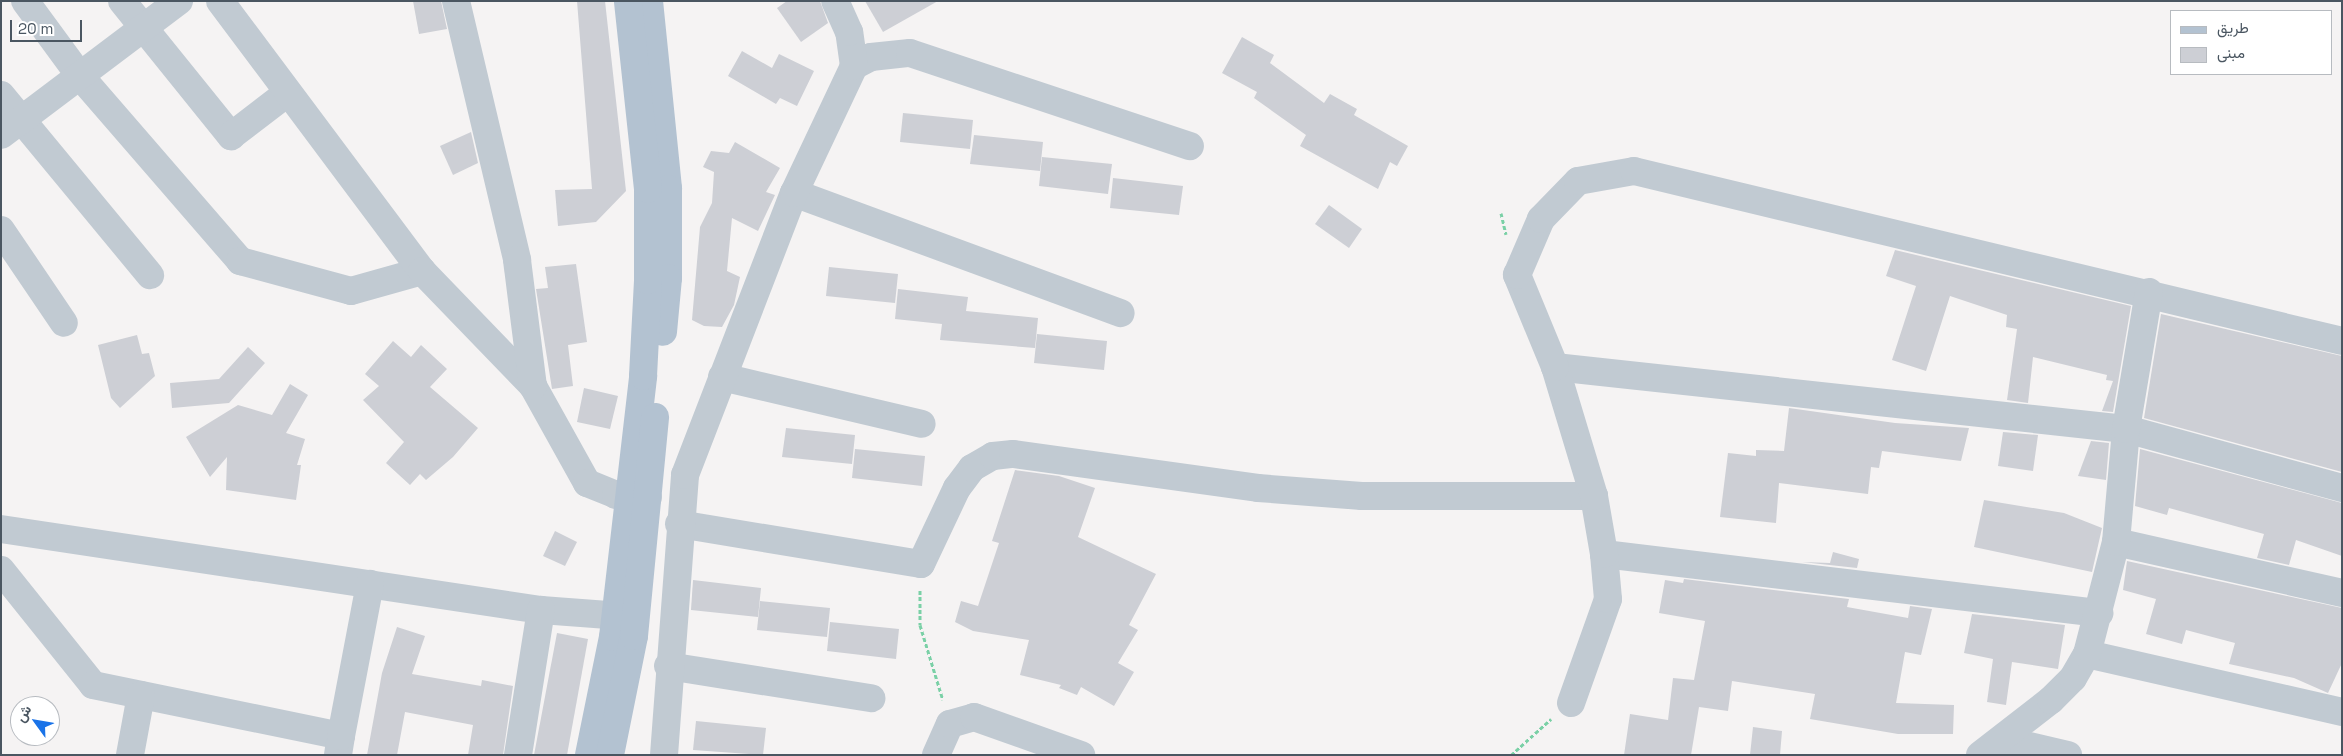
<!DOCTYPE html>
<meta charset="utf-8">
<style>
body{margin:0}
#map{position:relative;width:2343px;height:756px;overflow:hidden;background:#f5f3f3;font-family:"Space Grotesk",Vazirmatn,sans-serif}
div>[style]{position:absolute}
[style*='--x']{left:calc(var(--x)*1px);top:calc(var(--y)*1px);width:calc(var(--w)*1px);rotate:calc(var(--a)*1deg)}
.building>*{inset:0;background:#cdcfd5}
.path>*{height:3px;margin-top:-1.5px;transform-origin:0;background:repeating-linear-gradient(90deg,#7ad0a6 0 4px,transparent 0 6.5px)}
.minor>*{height:28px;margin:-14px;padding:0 14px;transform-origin:14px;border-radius:14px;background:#c1cad2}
.major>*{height:28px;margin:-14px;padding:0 14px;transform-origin:14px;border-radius:14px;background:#b3c2d1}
span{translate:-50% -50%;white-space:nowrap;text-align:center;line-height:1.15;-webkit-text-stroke:4px #fff;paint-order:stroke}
.frame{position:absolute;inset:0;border:2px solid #4a5661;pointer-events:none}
.legend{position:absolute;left:2170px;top:10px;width:162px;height:65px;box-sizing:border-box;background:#fff;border:1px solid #b7bbc0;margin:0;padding:6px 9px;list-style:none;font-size:15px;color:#4a5661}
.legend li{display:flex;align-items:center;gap:10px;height:25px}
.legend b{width:25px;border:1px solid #b7bbc0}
.north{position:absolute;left:10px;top:696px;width:50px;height:50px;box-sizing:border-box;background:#fff;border:1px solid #b7bbc0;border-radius:50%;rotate:302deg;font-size:14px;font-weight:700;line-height:20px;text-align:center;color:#4a5661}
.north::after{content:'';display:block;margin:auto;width:18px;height:22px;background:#1a73e8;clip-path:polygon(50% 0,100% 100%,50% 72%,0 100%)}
.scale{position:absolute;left:10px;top:20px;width:72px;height:22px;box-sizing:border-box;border:2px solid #4a5661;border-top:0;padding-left:6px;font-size:15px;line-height:18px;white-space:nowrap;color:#4a5661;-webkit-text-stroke:4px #fff;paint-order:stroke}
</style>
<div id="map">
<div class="building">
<div style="clip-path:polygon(413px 1px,441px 1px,447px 29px,419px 34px)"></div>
<div style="clip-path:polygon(577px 1px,605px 1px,626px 191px,596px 222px,558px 226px,555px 190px,592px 189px)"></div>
<div style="clip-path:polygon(787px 1px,820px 1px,828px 23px,801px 42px,777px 8px)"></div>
<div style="clip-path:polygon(865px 1px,938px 1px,883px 32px)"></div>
<div style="clip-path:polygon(1242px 37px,1274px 55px,1270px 63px,1324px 103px,1330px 94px,1357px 109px,1354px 115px,1408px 146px,1397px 166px,1390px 162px,1378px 189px,1300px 146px,1306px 135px,1254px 98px,1257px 92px,1222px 73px)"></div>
<div style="clip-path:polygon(742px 51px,772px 68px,779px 54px,814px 71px,797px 106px,780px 98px,776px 104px,728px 76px)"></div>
<div style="clip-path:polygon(903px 113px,973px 120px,970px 149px,900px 142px)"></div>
<div style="clip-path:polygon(471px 132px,478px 163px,453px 175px,440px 146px)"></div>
<div style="clip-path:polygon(974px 135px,1043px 142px,1040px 171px,970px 164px)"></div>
<div style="clip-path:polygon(735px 142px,780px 168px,766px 192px,775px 195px,758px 231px,732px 218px,727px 271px,740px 277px,734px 305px,722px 327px,704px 326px,692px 320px,700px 227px,712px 203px,714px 172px,703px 167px,711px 151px,729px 153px)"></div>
<div style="clip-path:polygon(1042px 157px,1112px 164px,1108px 194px,1039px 186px)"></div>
<div style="clip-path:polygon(1113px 178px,1183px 186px,1179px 215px,1110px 208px)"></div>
<div style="clip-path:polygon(1329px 205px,1362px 229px,1349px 248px,1315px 224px)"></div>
<div style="clip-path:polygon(1895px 250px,2131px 306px,2113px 412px,2102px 411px,2113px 381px,2106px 380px,2107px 375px,2033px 357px,2028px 403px,2007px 400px,2017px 329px,2006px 327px,2007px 315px,1950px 296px,1926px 371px,1892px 360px,1916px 286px,1886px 276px)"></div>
<div style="clip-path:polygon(576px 264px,587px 342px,568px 345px,573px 386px,552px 389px,536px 289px,548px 288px,545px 267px)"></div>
<div style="clip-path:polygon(829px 267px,898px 274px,895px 303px,826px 296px)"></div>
<div style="clip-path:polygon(898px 289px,968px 297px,966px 311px,1038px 318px,1035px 348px,940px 340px,942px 324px,895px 319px)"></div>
<div style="clip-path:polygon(2161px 314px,2342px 356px,2342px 472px,2144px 418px)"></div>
<div style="clip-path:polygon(1037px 334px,1107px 341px,1104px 370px,1034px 363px)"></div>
<div style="clip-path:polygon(137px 335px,142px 354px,149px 353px,155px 376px,120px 408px,111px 398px,98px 345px)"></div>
<div style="clip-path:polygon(393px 341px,411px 357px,421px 345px,447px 369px,430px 387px,478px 428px,453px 457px,426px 480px,420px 474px,410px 485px,386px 463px,404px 442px,363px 400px,379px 386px,365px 374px)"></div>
<div style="clip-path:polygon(248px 347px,265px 363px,229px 403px,172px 408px,170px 383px,219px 379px)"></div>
<div style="clip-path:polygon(290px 384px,308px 395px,286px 433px,305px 439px,297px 465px,301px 465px,296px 500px,226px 490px,227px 457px,210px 477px,186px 437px,238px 405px,272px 415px)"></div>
<div style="clip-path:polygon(584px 388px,618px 396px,610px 429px,577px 422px)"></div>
<div style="clip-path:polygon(1789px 408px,1895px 423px,1969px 428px,1961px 461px,1882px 451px,1879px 468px,1871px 467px,1868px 494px,1779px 483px,1776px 523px,1720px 517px,1728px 453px,1756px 456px,1756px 450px,1784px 451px)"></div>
<div style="clip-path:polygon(786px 428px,855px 435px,852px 464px,782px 457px)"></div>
<div style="clip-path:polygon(2003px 432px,2038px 435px,2033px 471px,1998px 466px)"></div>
<div style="clip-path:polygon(2091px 441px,2109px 443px,2106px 480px,2078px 476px)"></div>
<div style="clip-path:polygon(855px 449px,925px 456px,922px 486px,852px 478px)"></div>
<div style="clip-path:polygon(2140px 449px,2342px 503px,2342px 556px,2296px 540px,2289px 565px,2257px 558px,2264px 534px,2169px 508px,2167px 515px,2135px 506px)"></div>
<div style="clip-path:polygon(1015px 470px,1059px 476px,1095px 488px,1078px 537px,1156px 574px,1129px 625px,1138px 630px,1118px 663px,1134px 672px,1114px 706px,1081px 687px,1077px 695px,1059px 688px,1061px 685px,1020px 675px,1029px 640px,973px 631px,955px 622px,961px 601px,978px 606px,999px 543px,992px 541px)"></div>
<div style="clip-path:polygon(1984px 500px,2064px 513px,2102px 528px,2092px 572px,1974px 547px)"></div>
<div style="clip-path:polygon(555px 531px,577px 542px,565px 566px,543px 556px)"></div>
<div style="clip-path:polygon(1833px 552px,1859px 559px,1857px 568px,1802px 562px,1830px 563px)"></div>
<div style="clip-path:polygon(2127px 561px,2342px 608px,2342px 663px,2328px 693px,2294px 678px,2229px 664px,2235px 643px,2186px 630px,2182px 644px,2146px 634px,2156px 599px,2123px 590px)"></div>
<div style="clip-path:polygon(1684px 579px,1849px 599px,1847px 607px,1908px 618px,1910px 606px,1932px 609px,1921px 655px,1905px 652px,1896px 703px,1954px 705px,1953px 734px,1898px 734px,1810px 719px,1815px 694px,1732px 681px,1728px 711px,1699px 707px,1691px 755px,1624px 755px,1630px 714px,1668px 720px,1673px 678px,1694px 680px,1705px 621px,1659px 613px,1665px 580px,1683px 583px)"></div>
<div style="clip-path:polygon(693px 580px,761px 588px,758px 617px,691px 610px)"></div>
<div style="clip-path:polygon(760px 601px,830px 608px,827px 637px,757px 630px)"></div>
<div style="clip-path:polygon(1972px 614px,2065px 625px,2058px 669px,2012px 662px,2006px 705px,1987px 702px,1993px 659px,1964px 653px)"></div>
<div style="clip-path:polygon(830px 622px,899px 629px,896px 659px,827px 651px)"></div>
<div style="clip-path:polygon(397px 627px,425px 636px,412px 674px,481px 686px,482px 680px,513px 686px,503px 755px,468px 755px,473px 725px,405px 712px,397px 755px,367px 755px,382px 673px)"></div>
<div style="clip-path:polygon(557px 633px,588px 639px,567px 755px,534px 755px)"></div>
<div style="clip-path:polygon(696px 721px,766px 728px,763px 755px,693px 750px)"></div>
<div style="clip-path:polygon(1753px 727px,1782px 731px,1780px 755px,1750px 755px)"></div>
</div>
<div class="path">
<div style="--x:1501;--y:213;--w:22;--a:77"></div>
<div style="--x:920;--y:590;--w:35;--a:90"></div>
<div style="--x:920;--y:625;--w:78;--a:73"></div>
<div style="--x:1511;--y:755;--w:54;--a:-42"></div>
</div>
<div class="minor">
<div style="--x:25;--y:1;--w:93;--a:53.7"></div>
<div style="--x:80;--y:76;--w:245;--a:49.1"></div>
<div style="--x:240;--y:261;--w:115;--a:15.1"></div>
<div style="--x:351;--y:291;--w:74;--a:-15.7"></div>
<div style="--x:122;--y:1;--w:174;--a:51.1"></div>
<div style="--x:231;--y:136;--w:71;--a:-37.5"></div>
<div style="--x:220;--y:1;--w:337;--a:53.2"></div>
<div style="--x:422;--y:271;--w:160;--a:46"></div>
<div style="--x:533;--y:386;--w:111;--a:60.9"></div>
<div style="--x:587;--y:483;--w:31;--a:22"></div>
<div style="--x:616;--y:495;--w:32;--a:4"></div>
<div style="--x:456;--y:1;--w:266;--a:76.7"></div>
<div style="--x:517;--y:260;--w:127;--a:82.8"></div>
<div style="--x:854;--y:66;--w:19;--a:-28"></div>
<div style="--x:871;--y:57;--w:39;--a:-6"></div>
<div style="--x:910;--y:53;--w:295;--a:18.4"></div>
<div style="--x:1;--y:95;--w:234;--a:50.4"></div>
<div style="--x:1;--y:135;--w:223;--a:-37"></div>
<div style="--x:794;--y:193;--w:348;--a:20.2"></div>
<div style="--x:1;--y:230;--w:112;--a:55.9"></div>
<div style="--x:1555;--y:367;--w:574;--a:6.2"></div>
<div style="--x:2126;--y:429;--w:224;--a:15.3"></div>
<div style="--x:722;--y:377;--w:205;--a:13.2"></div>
<div style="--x:679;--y:524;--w:245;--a:9.4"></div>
<div style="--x:921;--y:564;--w:84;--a:-64.7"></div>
<div style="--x:957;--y:488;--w:25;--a:-53"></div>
<div style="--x:972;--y:468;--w:24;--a:-30"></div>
<div style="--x:993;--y:456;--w:20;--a:-6"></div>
<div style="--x:1013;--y:454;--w:247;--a:7.9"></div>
<div style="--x:1258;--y:488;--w:104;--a:4.4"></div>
<div style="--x:1362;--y:496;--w:232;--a:0"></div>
<div style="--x:1;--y:529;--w:546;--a:8.53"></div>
<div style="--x:541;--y:610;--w:94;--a:4.3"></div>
<div style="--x:2116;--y:542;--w:232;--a:12.7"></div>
<div style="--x:1604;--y:554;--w:499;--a:6.8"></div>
<div style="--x:1;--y:570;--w:147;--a:51.3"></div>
<div style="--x:93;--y:685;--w:253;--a:11.6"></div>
<div style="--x:341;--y:736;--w:19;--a:99"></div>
<div style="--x:2087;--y:654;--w:262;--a:12.8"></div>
<div style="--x:668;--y:666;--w:206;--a:9"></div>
<div style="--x:1571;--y:703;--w:110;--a:-70.4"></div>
<div style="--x:1608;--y:599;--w:45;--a:-95.1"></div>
<div style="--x:1604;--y:554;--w:59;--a:-99.8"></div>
<div style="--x:1594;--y:496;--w:135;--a:-106.8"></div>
<div style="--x:1555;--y:367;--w:100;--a:-112.4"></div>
<div style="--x:1517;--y:275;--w:61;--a:-66.8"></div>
<div style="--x:1541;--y:219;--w:53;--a:-45.8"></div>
<div style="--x:1578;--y:181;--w:57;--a:-10.1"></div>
<div style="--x:1634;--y:171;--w:728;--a:13.5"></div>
<div style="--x:341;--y:736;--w:155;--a:-79.2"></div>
<div style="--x:2004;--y:740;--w:66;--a:13.2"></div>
<div style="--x:130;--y:755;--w:61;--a:-79.6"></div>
<div style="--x:518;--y:755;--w:147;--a:-81"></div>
<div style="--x:664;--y:755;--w:281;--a:-85.7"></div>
<div style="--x:685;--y:475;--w:302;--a:-68.9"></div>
<div style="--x:794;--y:193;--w:140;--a:-64.7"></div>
<div style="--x:854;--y:66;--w:34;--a:-98"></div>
<div style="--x:849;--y:32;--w:34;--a:-114"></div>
<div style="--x:936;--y:755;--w:34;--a:-66"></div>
<div style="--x:950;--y:724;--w:25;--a:-16"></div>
<div style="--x:974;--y:717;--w:114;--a:19.6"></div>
<div style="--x:1980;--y:755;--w:90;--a:-37.8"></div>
<div style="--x:2051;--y:700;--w:31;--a:-45"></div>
<div style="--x:2073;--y:678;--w:28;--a:-60"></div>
<div style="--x:2087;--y:654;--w:116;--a:-75.5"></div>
<div style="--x:2116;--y:542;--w:113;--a:-84.9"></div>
<div style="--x:2126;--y:429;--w:139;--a:-80.5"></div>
</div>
<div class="major">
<div style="--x:649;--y:1;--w:189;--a:84.2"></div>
<div style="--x:668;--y:189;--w:89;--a:90"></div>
<div style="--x:668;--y:278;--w:54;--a:95.3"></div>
<div style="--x:589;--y:755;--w:120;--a:-78.5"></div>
<div style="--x:613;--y:637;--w:263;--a:-83.4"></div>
<div style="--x:643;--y:376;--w:96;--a:-87"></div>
<div style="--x:648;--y:280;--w:91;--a:-90"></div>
<div style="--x:648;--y:189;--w:189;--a:-96.1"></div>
<div style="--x:610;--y:755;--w:121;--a:-78.6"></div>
<div style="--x:634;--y:636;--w:220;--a:-84.5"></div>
</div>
<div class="frame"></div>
<ul class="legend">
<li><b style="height:6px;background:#b3c2d1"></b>طريق</li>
<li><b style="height:14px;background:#cdcfd5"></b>مبنى</li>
</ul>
<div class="north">ش</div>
<div class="scale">20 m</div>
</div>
